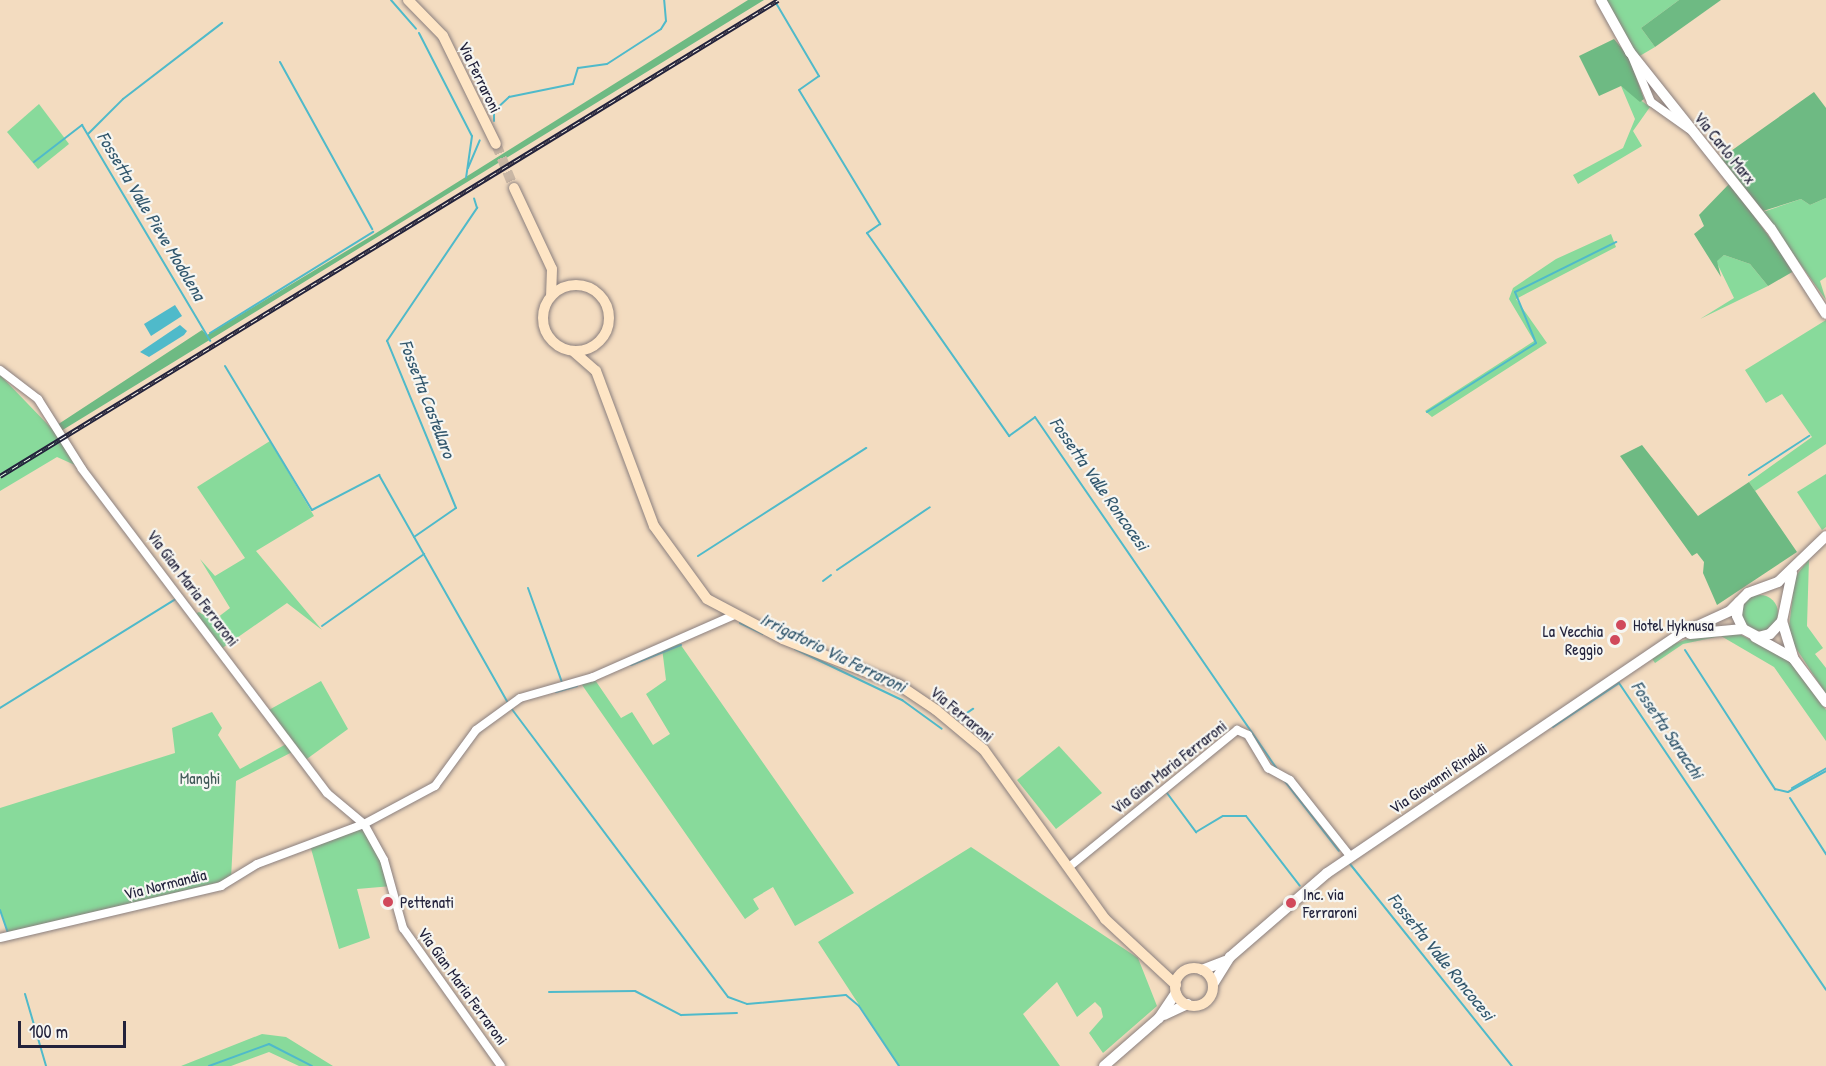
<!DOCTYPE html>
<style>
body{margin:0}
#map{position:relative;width:1826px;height:1066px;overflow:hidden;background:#f3dcc0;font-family:"Patrick Hand",sans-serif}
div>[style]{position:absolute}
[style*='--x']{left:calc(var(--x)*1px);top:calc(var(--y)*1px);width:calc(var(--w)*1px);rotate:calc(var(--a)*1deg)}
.green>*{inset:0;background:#88da9b}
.round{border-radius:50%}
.forest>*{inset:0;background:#6eba83}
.water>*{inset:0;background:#4fbaca}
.stream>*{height:2px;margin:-1px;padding:0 1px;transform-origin:1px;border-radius:1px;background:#4fbaca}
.secondary-tunnel>*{height:10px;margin-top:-5px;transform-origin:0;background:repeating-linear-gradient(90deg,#c9b7a5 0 10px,transparent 0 15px)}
.roads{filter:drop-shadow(0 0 2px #8a7f7e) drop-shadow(0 0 2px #8a7f7e)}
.minor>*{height:8px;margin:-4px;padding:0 4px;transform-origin:4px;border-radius:4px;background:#fff}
.tertiary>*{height:10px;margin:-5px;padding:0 5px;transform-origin:5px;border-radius:5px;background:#fff}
.secondary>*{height:10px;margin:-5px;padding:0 5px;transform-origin:5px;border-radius:5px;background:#fee5c5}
.secondary>.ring{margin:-5px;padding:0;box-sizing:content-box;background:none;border:10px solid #fee5c5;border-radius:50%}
.rail>*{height:4.5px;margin-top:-2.25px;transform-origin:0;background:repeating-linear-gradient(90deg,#f6f6f2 0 7px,#22223b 0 14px);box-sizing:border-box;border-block:2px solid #22223b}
.dots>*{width:16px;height:16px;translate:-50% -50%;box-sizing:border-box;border:3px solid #f6f6f2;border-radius:50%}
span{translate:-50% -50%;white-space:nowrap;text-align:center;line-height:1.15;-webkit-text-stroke:4.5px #f6f6f2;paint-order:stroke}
.street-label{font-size:16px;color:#22223b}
.poi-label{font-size:16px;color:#22223b}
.left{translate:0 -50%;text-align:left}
.right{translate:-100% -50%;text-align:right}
.park-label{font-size:16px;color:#415958}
.water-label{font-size:18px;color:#32576d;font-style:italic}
.scale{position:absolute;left:18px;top:1021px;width:108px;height:27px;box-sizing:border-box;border:3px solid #22223b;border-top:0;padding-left:8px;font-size:18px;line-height:21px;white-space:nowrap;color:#22223b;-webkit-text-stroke:4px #f6f6f2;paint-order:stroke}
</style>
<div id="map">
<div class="green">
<div style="clip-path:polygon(1605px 0,1679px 0,1641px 28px,1655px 47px,1638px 57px)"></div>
<div style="clip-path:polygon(1621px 86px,1650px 107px,1633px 131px,1642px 146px,1578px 184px,1573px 175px,1623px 148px,1635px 119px)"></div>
<div style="clip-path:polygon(39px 104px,69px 144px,38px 169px,7px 132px)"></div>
<div style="clip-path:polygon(1826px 198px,1826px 277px,1820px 281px,1826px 300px,1763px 212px,1801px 199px,1810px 205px)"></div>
<div style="clip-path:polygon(1611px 234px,1616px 247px,1516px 299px,1547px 343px,1432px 417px,1425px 411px,1534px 341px,1509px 299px,1513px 288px,1556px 259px)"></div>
<div style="clip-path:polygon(1724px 255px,1750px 264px,1768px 286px,1700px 319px,1734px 298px,1716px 261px)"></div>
<div style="clip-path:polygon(1826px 320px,1826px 444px,1755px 491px,1749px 482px,1812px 437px,1782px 394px,1766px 403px,1745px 370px)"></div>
<div style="clip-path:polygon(0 375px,55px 432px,77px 466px,57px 457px,0 491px)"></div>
<div style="clip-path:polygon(270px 441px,314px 516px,256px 551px,322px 630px,287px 603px,221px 649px,193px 615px,199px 612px,213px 621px,230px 608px,200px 559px,215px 576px,245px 558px,197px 487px)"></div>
<div style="clip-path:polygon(1826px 474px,1826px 527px,1822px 530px,1797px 492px)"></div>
<div style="clip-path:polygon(1809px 559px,1807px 626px,1823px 648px,1815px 654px,1826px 668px,1826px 694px,1788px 636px,1795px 577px)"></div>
<div class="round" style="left:1742px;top:595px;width:36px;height:36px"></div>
<div style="clip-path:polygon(1737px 633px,1787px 658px,1826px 710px,1826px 741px,1774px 667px,1721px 636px,1683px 644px,1655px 663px,1648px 653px,1699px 635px)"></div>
<div style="clip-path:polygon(678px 641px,854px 893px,795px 926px,773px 887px,753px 899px,759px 909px,745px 919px,580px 682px,593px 677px,621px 718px,632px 712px,653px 745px,670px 734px,646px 694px,666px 680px,662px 648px)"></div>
<div style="clip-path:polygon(321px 681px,348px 729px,304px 761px,296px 750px,236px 781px,231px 879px,9px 936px,0 910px,0 808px,175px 753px,172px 728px,212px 712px,222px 728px,218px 735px,240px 769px,290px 742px,267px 711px)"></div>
<div style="clip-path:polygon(1059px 746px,1102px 793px,1056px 829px,1017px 780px)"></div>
<div style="clip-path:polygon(364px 824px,392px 886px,357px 889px,370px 938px,339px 949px,310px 845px)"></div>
<div style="clip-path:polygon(971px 847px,1138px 958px,1157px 1006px,1103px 1053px,1089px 1033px,1103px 1017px,1101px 1008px,1095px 1002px,1077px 1017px,1057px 982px,1023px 1014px,1060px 1066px,899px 1066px,818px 942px)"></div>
<div style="clip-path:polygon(262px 1034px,286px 1037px,333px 1066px,299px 1066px,269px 1052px,231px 1066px,181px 1066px)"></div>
</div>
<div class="forest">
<div style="clip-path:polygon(748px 0,764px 0,61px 431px,57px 425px,202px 330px,207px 335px,373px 235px)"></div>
<div style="clip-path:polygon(1679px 0,1721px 0,1655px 47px,1641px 28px)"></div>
<div style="clip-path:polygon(1614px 39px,1629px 57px,1644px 99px,1640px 102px,1621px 86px,1599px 96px,1579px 56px)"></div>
<div style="clip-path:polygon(1814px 92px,1826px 108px,1826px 198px,1810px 205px,1801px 199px,1763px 211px,1721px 158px)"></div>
<div style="clip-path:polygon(1730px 183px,1794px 271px,1768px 286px,1750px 264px,1724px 255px,1717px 261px,1721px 277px,1694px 234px,1704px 226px,1699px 215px)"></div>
<div style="clip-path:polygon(1642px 445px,1698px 516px,1749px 482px,1797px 552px,1717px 605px,1703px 573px,1704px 562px,1697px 553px,1692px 556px,1620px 456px)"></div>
</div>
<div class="water">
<div style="clip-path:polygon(175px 305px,182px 316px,151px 336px,144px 324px)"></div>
<div style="clip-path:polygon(180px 325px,187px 331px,184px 335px,149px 357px,140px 352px)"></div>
</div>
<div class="stream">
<div style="--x:391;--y:0;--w:38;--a:49"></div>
<div style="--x:776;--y:3;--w:85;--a:59.5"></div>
<div style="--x:819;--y:76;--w:24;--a:145"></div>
<div style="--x:799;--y:90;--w:157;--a:58.8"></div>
<div style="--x:880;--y:224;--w:16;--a:145"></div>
<div style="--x:867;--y:233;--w:248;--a:55"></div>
<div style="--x:1009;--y:436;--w:32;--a:-36"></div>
<div style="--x:1035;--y:417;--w:427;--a:55.5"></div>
<div style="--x:419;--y:33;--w:116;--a:62.8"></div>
<div style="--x:472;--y:136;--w:42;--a:98.1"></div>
<div style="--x:280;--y:62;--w:191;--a:61.1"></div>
<div style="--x:494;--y:121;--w:10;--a:-90"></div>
<div style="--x:494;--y:111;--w:21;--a:-43"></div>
<div style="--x:509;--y:97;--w:65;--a:-11.5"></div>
<div style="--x:573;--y:84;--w:17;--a:-73"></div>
<div style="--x:578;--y:68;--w:29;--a:-8"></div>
<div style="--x:607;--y:64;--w:64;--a:-32.9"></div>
<div style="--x:661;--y:29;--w:9;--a:-58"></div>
<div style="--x:666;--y:21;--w:21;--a:-95"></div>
<div style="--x:88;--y:134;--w:49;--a:-45"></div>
<div style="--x:123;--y:99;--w:125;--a:-37.5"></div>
<div style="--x:34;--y:162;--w:61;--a:-37.6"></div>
<div style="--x:82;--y:125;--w:251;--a:59.3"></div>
<div style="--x:468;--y:168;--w:30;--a:-67"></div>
<div style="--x:210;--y:333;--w:192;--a:-31.8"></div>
<div style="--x:225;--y:366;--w:168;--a:58.9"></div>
<div style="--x:312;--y:510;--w:76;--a:-27.6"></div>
<div style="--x:379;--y:475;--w:260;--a:60.5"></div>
<div style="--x:1427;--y:412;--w:129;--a:-32.3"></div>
<div style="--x:1536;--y:343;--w:55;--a:-112.4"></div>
<div style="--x:1515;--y:292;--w:113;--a:-26.3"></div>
<div style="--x:1749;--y:475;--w:72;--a:-33"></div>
<div style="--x:414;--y:537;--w:51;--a:-34.6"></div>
<div style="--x:456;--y:508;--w:181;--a:-112.4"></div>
<div style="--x:387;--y:341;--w:161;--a:-55.9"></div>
<div style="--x:477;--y:208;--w:10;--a:-107"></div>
<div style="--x:698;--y:556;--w:200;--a:-32.7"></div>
<div style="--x:837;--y:570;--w:112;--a:-34.1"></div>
<div style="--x:823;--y:581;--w:10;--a:-37"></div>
<div style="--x:528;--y:588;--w:103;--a:70.2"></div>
<div style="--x:740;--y:623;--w:25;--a:26"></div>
<div style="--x:322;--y:626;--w:125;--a:-35.2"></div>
<div style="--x:795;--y:649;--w:119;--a:25.5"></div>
<div style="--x:902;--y:700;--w:49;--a:35.9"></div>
<div style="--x:1685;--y:650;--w:166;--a:57.1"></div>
<div style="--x:1775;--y:789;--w:13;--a:13"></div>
<div style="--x:1788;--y:792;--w:43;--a:-28.9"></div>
<div style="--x:631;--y:665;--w:54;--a:-21.8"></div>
<div style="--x:556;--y:692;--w:22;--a:-16"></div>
<div style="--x:0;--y:708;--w:207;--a:-31.8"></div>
<div style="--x:511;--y:708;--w:361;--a:53.1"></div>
<div style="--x:728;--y:997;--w:20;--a:20"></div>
<div style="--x:747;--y:1004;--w:99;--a:-5.2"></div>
<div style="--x:846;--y:995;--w:17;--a:40"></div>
<div style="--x:859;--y:1006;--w:72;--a:56.3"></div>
<div style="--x:955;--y:721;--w:22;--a:-34"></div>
<div style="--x:1553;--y:727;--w:79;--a:-33.7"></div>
<div style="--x:1619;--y:683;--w:370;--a:56"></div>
<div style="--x:1283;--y:779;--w:91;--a:52.1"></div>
<div style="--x:1792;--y:788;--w:39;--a:-30"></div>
<div style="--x:1167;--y:793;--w:49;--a:53.4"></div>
<div style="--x:1196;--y:832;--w:31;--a:-31"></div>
<div style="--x:1223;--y:816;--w:23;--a:0"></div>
<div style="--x:1246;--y:816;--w:88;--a:52.4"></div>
<div style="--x:1790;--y:798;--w:67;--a:57.3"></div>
<div style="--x:1350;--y:864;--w:259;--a:51.3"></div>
<div style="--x:0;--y:910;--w:24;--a:71"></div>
<div style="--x:549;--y:992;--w:86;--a:-0.7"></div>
<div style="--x:635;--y:991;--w:52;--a:27.6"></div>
<div style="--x:681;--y:1015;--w:56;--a:-2"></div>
<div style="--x:25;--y:994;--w:75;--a:73.7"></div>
<div style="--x:209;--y:1066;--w:64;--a:-20.1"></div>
<div style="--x:269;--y:1044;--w:48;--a:27.1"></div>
</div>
<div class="secondary-tunnel">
<div style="--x:496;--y:144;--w:48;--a:67.8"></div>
</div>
<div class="roads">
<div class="minor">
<div style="--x:1631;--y:54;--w:52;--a:67.4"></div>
<div style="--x:1651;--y:102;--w:50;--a:35.3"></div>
<div style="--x:0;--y:370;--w:48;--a:37.3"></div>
<div style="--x:38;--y:399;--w:83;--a:57.8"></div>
<div style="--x:82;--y:469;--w:406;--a:52.9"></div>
<div style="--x:327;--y:793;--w:48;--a:40"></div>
<div style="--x:364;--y:824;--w:41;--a:60.9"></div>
<div style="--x:384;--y:860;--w:71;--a:74.4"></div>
<div style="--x:403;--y:928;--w:169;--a:54.6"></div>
<div style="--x:1069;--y:867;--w:217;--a:-39.2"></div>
<div style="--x:1237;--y:730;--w:12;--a:24"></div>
<div style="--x:1248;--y:735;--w:39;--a:59"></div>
<div style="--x:1268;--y:768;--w:25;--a:29"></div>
<div style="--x:1290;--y:780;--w:97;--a:51.7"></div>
<div style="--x:0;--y:938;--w:227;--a:-13.2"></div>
<div style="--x:221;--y:886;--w:42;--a:-31.4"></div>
<div style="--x:257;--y:864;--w:114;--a:-20.5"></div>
<div style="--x:364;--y:824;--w:81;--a:-28.2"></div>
<div style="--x:435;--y:786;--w:69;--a:-53.8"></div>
<div style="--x:476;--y:730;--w:54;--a:-36"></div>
<div style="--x:520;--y:698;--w:76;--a:-16"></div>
<div style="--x:593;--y:677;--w:154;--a:-23.7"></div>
</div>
<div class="tertiary">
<div style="--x:1601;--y:0;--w:60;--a:60.9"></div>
<div style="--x:1630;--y:52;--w:226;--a:51.5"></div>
<div style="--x:1771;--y:229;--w:101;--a:57.1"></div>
<div style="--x:1739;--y:602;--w:14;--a:98"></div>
<div style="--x:1737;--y:616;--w:14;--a:65"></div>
<div style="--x:1743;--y:629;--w:17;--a:28"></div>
<div style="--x:1758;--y:637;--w:12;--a:-14"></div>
<div style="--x:1770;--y:634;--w:18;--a:-47"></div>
<div style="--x:1782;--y:621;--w:49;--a:-78.2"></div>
<div style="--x:1782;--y:621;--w:39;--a:73"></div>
<div style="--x:1793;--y:658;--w:55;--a:53.1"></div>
<div style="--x:1690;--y:634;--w:53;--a:-5.4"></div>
<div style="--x:1755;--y:637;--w:43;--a:28.9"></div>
<div style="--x:1202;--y:970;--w:25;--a:-21"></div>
<div style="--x:1213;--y:984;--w:32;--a:-58"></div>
<div style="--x:1230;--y:957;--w:128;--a:-40.9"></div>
<div style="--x:1327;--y:873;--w:429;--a:-34.1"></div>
<div style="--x:1682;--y:633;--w:53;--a:-24.6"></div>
<div style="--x:1730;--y:611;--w:25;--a:-45"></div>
<div style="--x:1748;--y:593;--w:32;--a:-20"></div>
<div style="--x:1778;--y:582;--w:66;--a:-43.8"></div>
<div style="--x:1164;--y:1015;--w:26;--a:-25"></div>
<div style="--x:1104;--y:1066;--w:73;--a:-41.1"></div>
<div style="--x:1159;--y:1018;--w:30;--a:-56"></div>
</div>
<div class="secondary">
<div style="--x:408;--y:0;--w:50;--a:45.8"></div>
<div style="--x:443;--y:36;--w:120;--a:63.9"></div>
<div style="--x:514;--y:188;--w:89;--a:64.9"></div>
<div style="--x:552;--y:269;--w:26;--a:92"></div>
<div class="ring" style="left:543px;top:285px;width:56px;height:56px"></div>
<div style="--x:573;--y:351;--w:30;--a:41"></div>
<div style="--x:596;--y:371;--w:165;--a:69.5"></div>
<div style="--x:654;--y:526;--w:90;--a:54"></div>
<div style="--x:707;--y:599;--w:86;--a:27.8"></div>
<div style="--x:783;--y:639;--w:125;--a:21.6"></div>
<div style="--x:899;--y:685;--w:45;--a:34"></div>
<div style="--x:936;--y:710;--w:62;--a:39.8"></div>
<div style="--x:984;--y:750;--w:208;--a:54.4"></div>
<div style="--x:1105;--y:919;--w:97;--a:42.9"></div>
<div class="ring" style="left:1175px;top:968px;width:28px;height:28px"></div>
</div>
</div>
<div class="rail">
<div style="--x:0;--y:476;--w:912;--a:-31.46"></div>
</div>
<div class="dots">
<div style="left:1621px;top:625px;background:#d1495b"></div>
<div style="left:1615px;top:640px;background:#d1495b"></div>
<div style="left:388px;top:902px;background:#d1495b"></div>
<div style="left:1291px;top:903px;background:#d1495b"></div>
</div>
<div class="street-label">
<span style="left:480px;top:77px;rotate:64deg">Via Ferraroni</span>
<span style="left:1725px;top:148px;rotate:51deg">Via Carlo Marx</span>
<span style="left:193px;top:588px;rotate:53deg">Via Gian Maria Ferraroni</span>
<span style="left:962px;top:714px;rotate:40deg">Via Ferraroni</span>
<span style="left:1169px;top:767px;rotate:-38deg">Via Gian Maria Ferraroni</span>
<span style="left:1438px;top:778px;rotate:-34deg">Via Giovanni Rinaldi</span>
<span style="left:165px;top:884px;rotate:-14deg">Via Normandia</span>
<span style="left:463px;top:986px;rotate:54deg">Via Gian Maria Ferraroni</span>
</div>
<div class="poi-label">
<span class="left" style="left:1633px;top:625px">Hotel Hyknusa</span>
<span class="right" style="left:1603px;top:640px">La Vecchia<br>Reggio</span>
<span class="left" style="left:1303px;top:903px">Inc. via<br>Ferraroni</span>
<span class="left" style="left:400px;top:902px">Pettenati</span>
</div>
<div class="park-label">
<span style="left:200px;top:778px">Manghi</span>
</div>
<div class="water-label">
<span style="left:151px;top:216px;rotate:59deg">Fossetta Valle Pieve Modolena</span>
<span style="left:427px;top:399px;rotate:69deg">Fossetta Castellaro</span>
<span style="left:1099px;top:484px;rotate:55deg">Fossetta Valle Roncocesi</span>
<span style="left:833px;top:653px;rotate:26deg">Irrigatorio Via Ferraroni</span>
<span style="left:1667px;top:730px;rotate:56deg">Fossetta Saracchi</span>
<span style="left:1441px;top:957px;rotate:51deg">Fossetta Valle Roncocesi</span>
</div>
<div class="scale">100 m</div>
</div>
